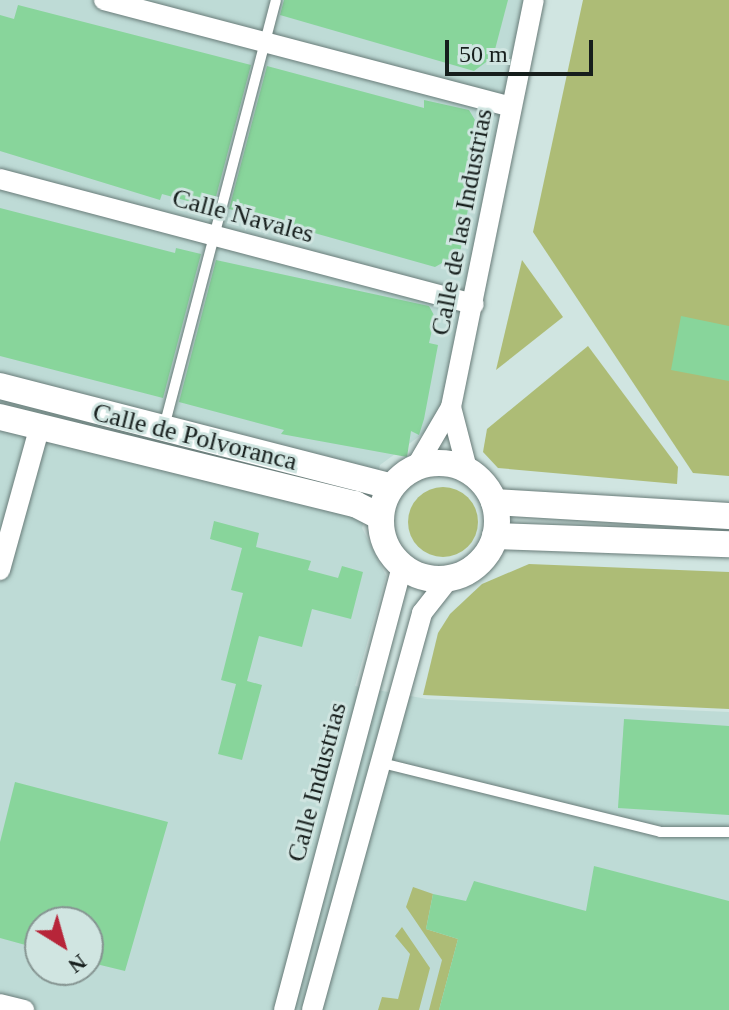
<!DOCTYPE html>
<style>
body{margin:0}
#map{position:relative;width:729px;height:1010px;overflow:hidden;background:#d0e5e1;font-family:"Times New Roman",serif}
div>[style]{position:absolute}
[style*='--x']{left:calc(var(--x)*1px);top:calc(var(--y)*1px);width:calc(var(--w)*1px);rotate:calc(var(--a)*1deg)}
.built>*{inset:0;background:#bedbd6}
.green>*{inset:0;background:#adbc76}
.round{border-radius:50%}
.building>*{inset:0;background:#88d59b}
.roads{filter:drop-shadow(0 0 2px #697c79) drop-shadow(0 0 2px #697c79)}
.service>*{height:10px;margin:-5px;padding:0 5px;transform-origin:5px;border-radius:5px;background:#fff}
.minor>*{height:20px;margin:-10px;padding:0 10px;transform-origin:10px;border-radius:10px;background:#fff}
.tertiary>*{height:26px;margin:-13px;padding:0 13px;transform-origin:13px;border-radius:13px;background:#fff}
.tertiary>.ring{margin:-13px;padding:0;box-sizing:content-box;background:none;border:26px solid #fff;border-radius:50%}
span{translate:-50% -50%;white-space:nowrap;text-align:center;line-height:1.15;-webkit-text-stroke:6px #d0e5e1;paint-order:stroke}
.street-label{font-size:26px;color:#161e1c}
.north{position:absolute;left:24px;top:906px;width:80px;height:80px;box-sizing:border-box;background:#d0e5e1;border:2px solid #869592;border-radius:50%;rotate:143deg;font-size:22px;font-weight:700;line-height:32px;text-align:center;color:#161e1c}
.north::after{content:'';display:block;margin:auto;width:28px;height:36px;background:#b72539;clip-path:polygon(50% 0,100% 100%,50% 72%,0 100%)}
.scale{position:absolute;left:445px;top:40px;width:148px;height:36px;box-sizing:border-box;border:4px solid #161e1c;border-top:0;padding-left:10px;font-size:24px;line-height:28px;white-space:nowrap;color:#161e1c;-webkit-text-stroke:6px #d0e5e1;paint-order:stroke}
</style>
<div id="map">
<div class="built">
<div style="clip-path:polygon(evenodd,0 0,531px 0,443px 419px,380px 465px,362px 528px,386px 576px,355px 686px,427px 699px,729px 712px,729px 1010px,0 1010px,0 0,40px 922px,88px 922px,88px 970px,40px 970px,40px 922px)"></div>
</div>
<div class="green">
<div style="clip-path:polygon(583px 0,729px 0,729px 476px,693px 473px,533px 232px)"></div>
<div style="clip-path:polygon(522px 260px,563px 317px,496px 370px)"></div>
<div style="clip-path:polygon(588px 346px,678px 467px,677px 484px,498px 468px,483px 452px,487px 429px)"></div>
<div class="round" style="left:408px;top:487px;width:70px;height:70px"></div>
<div style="clip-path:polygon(529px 564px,729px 572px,729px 709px,423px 695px,438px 633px,450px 614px,482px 584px)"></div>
<div style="clip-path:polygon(413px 887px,433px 894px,426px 929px,458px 939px,439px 1010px,429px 1010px,442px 960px,406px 907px)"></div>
<div style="clip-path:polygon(402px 927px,430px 968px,419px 1010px,378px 1010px,382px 997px,398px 999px,410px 954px,395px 936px)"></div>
</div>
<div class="building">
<div style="clip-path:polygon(284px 0,508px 0,493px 57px,474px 71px,280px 15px)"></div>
<div style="clip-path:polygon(18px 5px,251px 65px,213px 208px,162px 194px,160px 200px,0 151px,0 15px,14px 19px)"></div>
<div style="clip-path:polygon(267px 66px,424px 108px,424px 100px,469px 110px,475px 120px,469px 146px,479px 148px,460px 253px,435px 267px,229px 209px)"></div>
<div style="clip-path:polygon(0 208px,175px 253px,176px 248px,201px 254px,163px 398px,0 356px)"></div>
<div style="clip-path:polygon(216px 260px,429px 306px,435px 317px,429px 343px,438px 345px,424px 419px,419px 435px,411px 431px,407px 457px,281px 434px,284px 430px,179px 402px)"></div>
<div style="clip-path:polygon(681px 316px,729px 326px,729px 381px,671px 370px)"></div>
<div style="clip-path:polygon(214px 521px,259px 533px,256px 547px,311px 561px,308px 570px,338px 578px,342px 566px,363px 572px,351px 619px,312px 609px,302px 647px,259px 636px,247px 681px,262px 685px,242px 760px,218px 754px,236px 684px,221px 680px,243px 593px,231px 590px,242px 548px,210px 539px)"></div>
<div style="clip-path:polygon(624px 719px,729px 726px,729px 815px,618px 808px)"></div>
<div style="clip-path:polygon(15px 782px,168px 822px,125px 971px,88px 962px,88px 922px,40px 922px,40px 949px,0 938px,0 842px)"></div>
<div style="clip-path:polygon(594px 866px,729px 901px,729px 1010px,439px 1010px,458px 939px,426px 929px,433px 894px,466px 901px,474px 881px,586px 911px)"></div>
</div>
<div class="roads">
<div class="service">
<div style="--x:164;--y:427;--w:441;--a:-75.3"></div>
<div style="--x:382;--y:763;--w:286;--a:13.9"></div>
<div style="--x:660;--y:832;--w:69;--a:0"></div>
</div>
<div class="minor">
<div style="--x:104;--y:0;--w:421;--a:14.7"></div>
<div style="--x:0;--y:179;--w:490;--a:14.8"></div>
<div style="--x:451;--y:407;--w:64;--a:75.5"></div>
<div style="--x:416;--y:467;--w:69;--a:-59.7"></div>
<div style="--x:451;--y:407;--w:415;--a:-78.5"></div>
<div style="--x:0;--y:570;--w:149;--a:-74.5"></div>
<div style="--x:0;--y:1004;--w:25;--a:14"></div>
<div style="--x:284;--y:1010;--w:457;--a:-75.1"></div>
<div style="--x:312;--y:1010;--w:412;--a:-74.5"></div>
<div style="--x:422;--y:613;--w:42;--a:-51.8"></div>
</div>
<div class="tertiary">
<div style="--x:0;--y:386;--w:403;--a:14.4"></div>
<div style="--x:0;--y:417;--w:366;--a:13.8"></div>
<div style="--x:355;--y:504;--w:29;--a:27"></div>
<div class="ring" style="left:381px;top:463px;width:90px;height:90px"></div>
<div style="--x:494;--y:502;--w:235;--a:3.4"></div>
<div style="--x:495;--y:536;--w:234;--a:2"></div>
</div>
</div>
<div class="street-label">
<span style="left:243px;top:216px;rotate:15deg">Calle Navales</span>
<span style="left:462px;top:222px;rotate:-79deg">Calle de las Industrias</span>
<span style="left:195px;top:437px;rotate:14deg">Calle de Polvoranca</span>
<span style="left:317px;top:782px;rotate:-75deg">Calle Industrias</span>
</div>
<div class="north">N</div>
<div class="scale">50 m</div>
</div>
